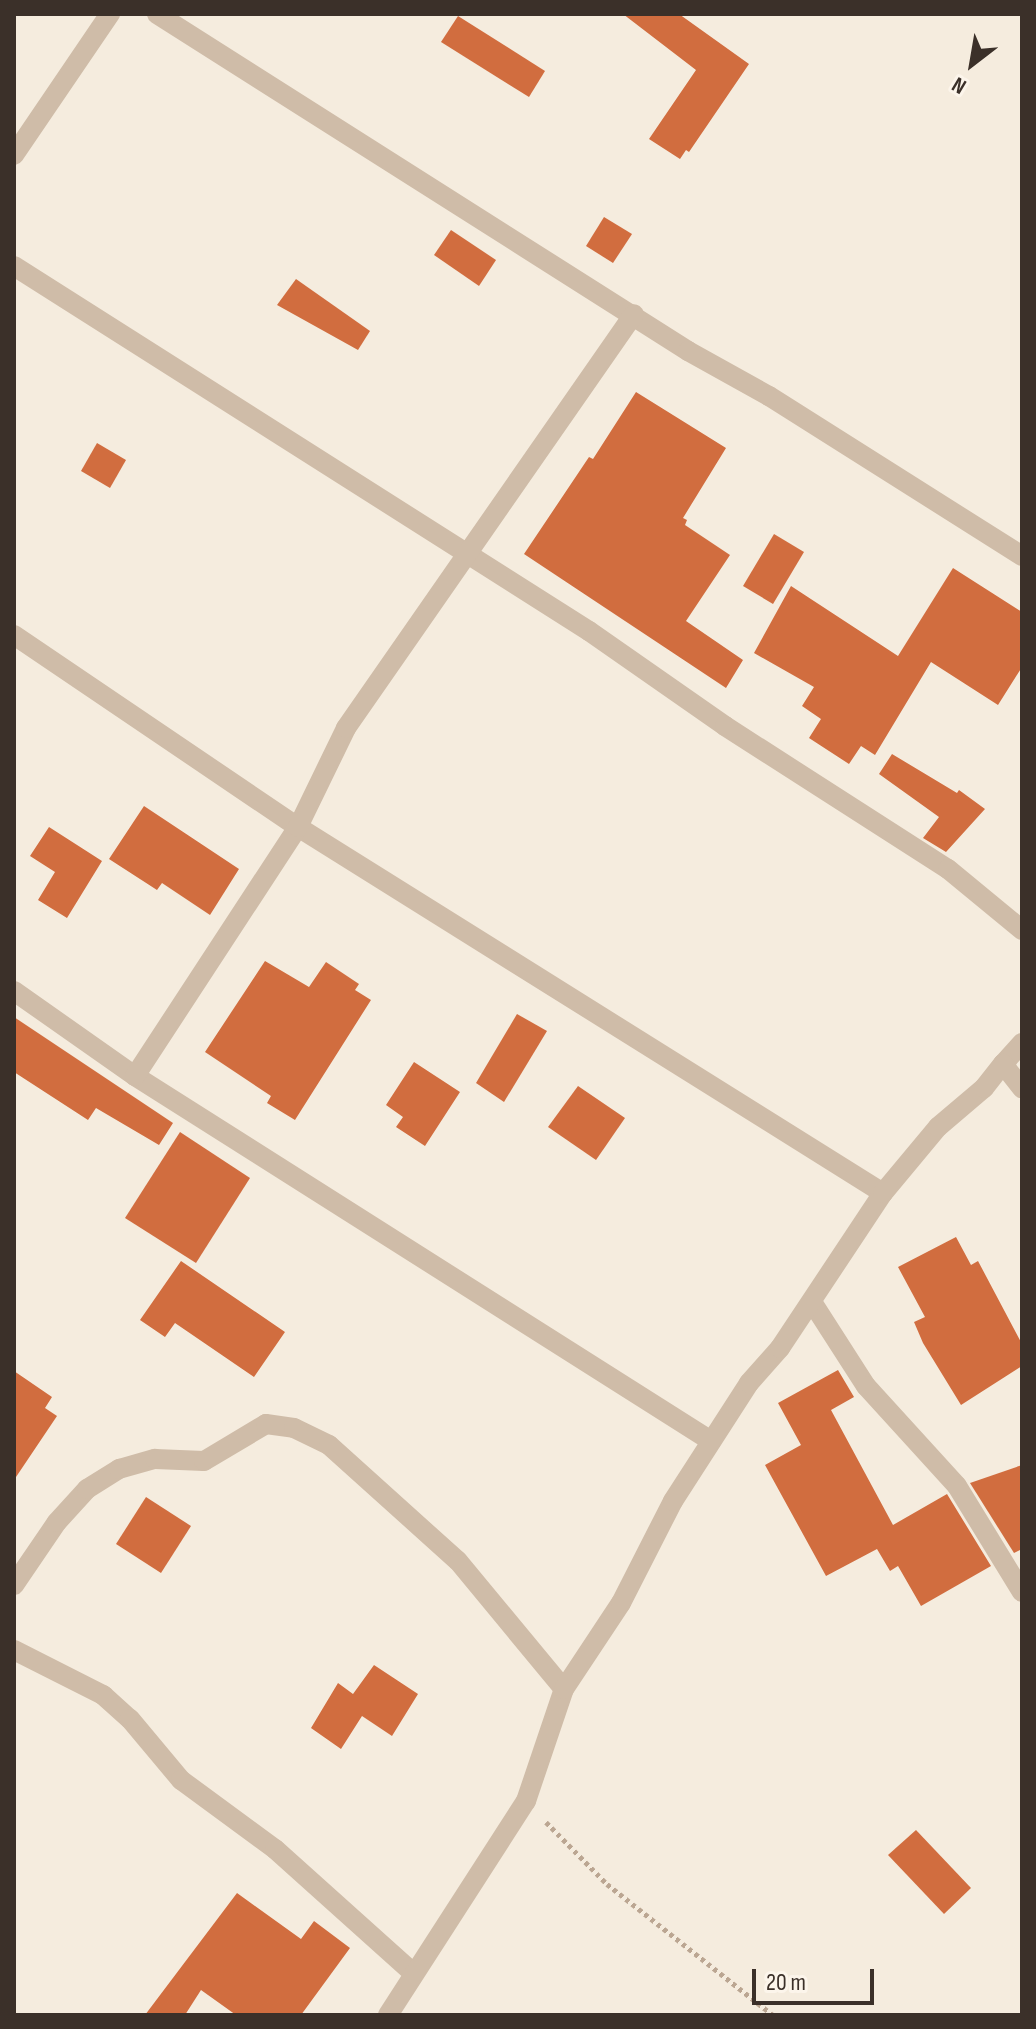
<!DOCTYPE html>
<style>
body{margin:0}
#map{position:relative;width:1036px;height:2029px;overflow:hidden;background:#f5ecde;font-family:"Sofia Sans Condensed",sans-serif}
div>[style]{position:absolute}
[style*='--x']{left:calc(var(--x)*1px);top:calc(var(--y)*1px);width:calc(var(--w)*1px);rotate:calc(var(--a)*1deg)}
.building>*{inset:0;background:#d16d3f}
.path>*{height:5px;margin-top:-2.5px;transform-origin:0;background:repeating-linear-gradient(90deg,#bba692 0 4px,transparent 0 8px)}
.street>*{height:20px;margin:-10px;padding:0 10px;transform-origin:10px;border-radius:10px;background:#cfbca8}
span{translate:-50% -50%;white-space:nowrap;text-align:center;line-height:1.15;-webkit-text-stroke:6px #fcf5eb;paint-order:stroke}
.frame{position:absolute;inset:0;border:16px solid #3b3029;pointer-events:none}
.north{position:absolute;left:932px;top:24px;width:80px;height:80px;-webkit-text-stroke:6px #fcf5eb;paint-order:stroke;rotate:211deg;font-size:22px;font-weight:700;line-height:32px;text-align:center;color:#3b3029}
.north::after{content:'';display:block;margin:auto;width:28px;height:36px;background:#3b3029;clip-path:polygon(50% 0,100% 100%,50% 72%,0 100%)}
.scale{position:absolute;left:752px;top:1969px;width:122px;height:36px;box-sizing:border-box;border:4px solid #3b3029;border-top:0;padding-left:10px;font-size:24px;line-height:28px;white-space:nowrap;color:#3b3029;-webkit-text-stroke:6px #fcf5eb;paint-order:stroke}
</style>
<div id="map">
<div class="building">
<div style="clip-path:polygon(623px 14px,679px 14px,749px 64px,689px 152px,686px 150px,680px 159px,649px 139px,696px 70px)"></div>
<div style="clip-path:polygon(458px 16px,545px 71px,529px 97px,441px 42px)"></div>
<div style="clip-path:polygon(604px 217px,632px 234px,613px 263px,586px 246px)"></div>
<div style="clip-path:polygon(451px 230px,496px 260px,479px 286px,434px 255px)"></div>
<div style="clip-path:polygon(296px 279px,370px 331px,358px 350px,277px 305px)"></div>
<div style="clip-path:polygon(636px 392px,726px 448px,683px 518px,687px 520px,685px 525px,730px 555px,686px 621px,743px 660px,726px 688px,524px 554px,589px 457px,593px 459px)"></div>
<div style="clip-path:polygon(97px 443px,126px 460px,110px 488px,81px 471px)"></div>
<div style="clip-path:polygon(774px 534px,804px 552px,773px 604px,743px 586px)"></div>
<div style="clip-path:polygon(953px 568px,1022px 612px,1022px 667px,998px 705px,931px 662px,875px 755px,861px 746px,849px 764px,809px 738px,821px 719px,802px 706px,814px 687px,754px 653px,791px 586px,898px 656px)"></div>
<div style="clip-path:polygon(892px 754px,957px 793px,959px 790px,985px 809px,946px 852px,923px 838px,939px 817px,879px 774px)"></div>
<div style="clip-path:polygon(144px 806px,239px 869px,210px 915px,162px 883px,157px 890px,109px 859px)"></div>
<div style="clip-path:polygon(49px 827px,102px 861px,67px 918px,38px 900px,55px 872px,30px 856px)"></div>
<div style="clip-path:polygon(265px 961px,309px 987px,326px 962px,359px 984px,355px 990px,371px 1000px,295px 1120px,267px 1103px,271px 1096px,205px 1052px)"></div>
<div style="clip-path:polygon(517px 1014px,547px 1031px,504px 1102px,476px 1083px)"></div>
<div style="clip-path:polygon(14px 1017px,173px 1123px,159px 1145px,96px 1108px,88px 1120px,14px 1072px)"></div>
<div style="clip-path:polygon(414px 1062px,460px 1092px,425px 1146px,396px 1127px,403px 1117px,386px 1105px)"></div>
<div style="clip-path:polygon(578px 1086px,625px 1118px,596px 1160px,548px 1127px)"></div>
<div style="clip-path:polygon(180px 1132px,250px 1178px,196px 1263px,125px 1218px)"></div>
<div style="clip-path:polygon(956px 1237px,971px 1265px,978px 1261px,1022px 1344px,1022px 1366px,961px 1405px,923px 1343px,914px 1322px,925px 1317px,898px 1267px)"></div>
<div style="clip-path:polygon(181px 1261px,285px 1332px,254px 1377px,175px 1323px,165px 1337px,140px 1320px)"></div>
<div style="clip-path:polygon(838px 1370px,854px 1397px,831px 1410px,893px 1525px,947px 1494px,991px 1566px,921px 1606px,898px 1566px,890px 1571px,877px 1549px,826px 1576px,765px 1465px,801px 1445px,778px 1403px)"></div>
<div style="clip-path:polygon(14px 1371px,52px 1397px,45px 1408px,57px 1416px,14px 1480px)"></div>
<div style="clip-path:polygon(1022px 1465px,1022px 1549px,1014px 1553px,970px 1483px)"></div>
<div style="clip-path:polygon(146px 1497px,191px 1526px,161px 1573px,116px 1544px)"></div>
<div style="clip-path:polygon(374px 1665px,418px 1694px,392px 1736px,362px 1716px,341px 1749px,311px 1728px,338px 1683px,353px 1694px)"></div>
<div style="clip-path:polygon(916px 1830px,971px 1888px,944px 1914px,888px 1855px)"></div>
<div style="clip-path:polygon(237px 1893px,301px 1939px,314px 1921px,350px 1948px,301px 2015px,236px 2015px,201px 1990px,185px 2015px,145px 2015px)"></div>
</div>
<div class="path">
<div style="--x:546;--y:1822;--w:87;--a:45.5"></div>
<div style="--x:607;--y:1884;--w:211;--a:38.3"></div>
</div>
<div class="street">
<div style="--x:157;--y:14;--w:629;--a:32.4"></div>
<div style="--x:688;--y:351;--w:93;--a:29.1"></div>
<div style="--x:769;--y:396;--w:299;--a:32.3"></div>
<div style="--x:14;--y:155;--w:171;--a:-55.8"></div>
<div style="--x:14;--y:266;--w:681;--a:32.41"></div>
<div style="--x:589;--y:631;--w:166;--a:34.9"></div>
<div style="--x:725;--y:726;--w:265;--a:32.7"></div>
<div style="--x:948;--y:869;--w:96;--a:39.5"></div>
<div style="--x:14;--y:635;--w:343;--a:34.1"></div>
<div style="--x:298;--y:827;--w:690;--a:32.03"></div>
<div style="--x:14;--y:991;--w:148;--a:35.1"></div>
<div style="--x:135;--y:1076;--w:682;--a:32.36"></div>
<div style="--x:1022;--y:1043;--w:28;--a:132"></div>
<div style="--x:1003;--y:1064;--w:31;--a:52"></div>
<div style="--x:135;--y:1076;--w:298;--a:-56.8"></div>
<div style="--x:298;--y:827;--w:110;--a:-64.1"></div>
<div style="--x:346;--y:728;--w:504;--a:-55.18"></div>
<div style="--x:812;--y:1302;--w:100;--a:57.3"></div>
<div style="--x:866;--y:1386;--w:135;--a:47.7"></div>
<div style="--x:957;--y:1486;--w:124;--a:58.5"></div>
<div style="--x:14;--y:1585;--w:76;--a:-55.7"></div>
<div style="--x:57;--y:1522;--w:45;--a:-47.7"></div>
<div style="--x:87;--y:1489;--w:38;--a:-32"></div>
<div style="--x:119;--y:1469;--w:37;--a:-16"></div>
<div style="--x:155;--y:1459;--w:49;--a:2.3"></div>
<div style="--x:204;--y:1461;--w:72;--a:-30.8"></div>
<div style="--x:266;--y:1424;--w:28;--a:8"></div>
<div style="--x:294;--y:1428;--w:39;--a:26"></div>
<div style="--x:329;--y:1445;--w:173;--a:42"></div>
<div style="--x:458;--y:1561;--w:166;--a:50.4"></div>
<div style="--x:14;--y:1650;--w:100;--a:26.8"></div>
<div style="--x:103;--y:1695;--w:36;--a:42"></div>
<div style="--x:130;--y:1719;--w:80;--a:50.1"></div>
<div style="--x:181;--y:1780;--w:117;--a:36.3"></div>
<div style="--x:275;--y:1849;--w:186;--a:41.9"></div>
<div style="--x:388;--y:2015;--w:255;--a:-57.2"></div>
<div style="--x:526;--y:1801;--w:118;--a:-71.3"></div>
<div style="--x:564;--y:1689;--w:103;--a:-56.5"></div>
<div style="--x:621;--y:1603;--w:114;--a:-63"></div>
<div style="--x:673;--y:1501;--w:140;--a:-57.2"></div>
<div style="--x:749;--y:1383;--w:47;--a:-48.5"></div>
<div style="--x:780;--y:1348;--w:186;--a:-56.4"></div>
<div style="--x:883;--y:1193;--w:86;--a:-50.2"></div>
<div style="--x:938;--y:1127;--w:60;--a:-40.3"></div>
<div style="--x:984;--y:1088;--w:31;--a:-52"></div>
</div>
<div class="frame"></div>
<div class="north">N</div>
<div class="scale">20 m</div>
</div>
